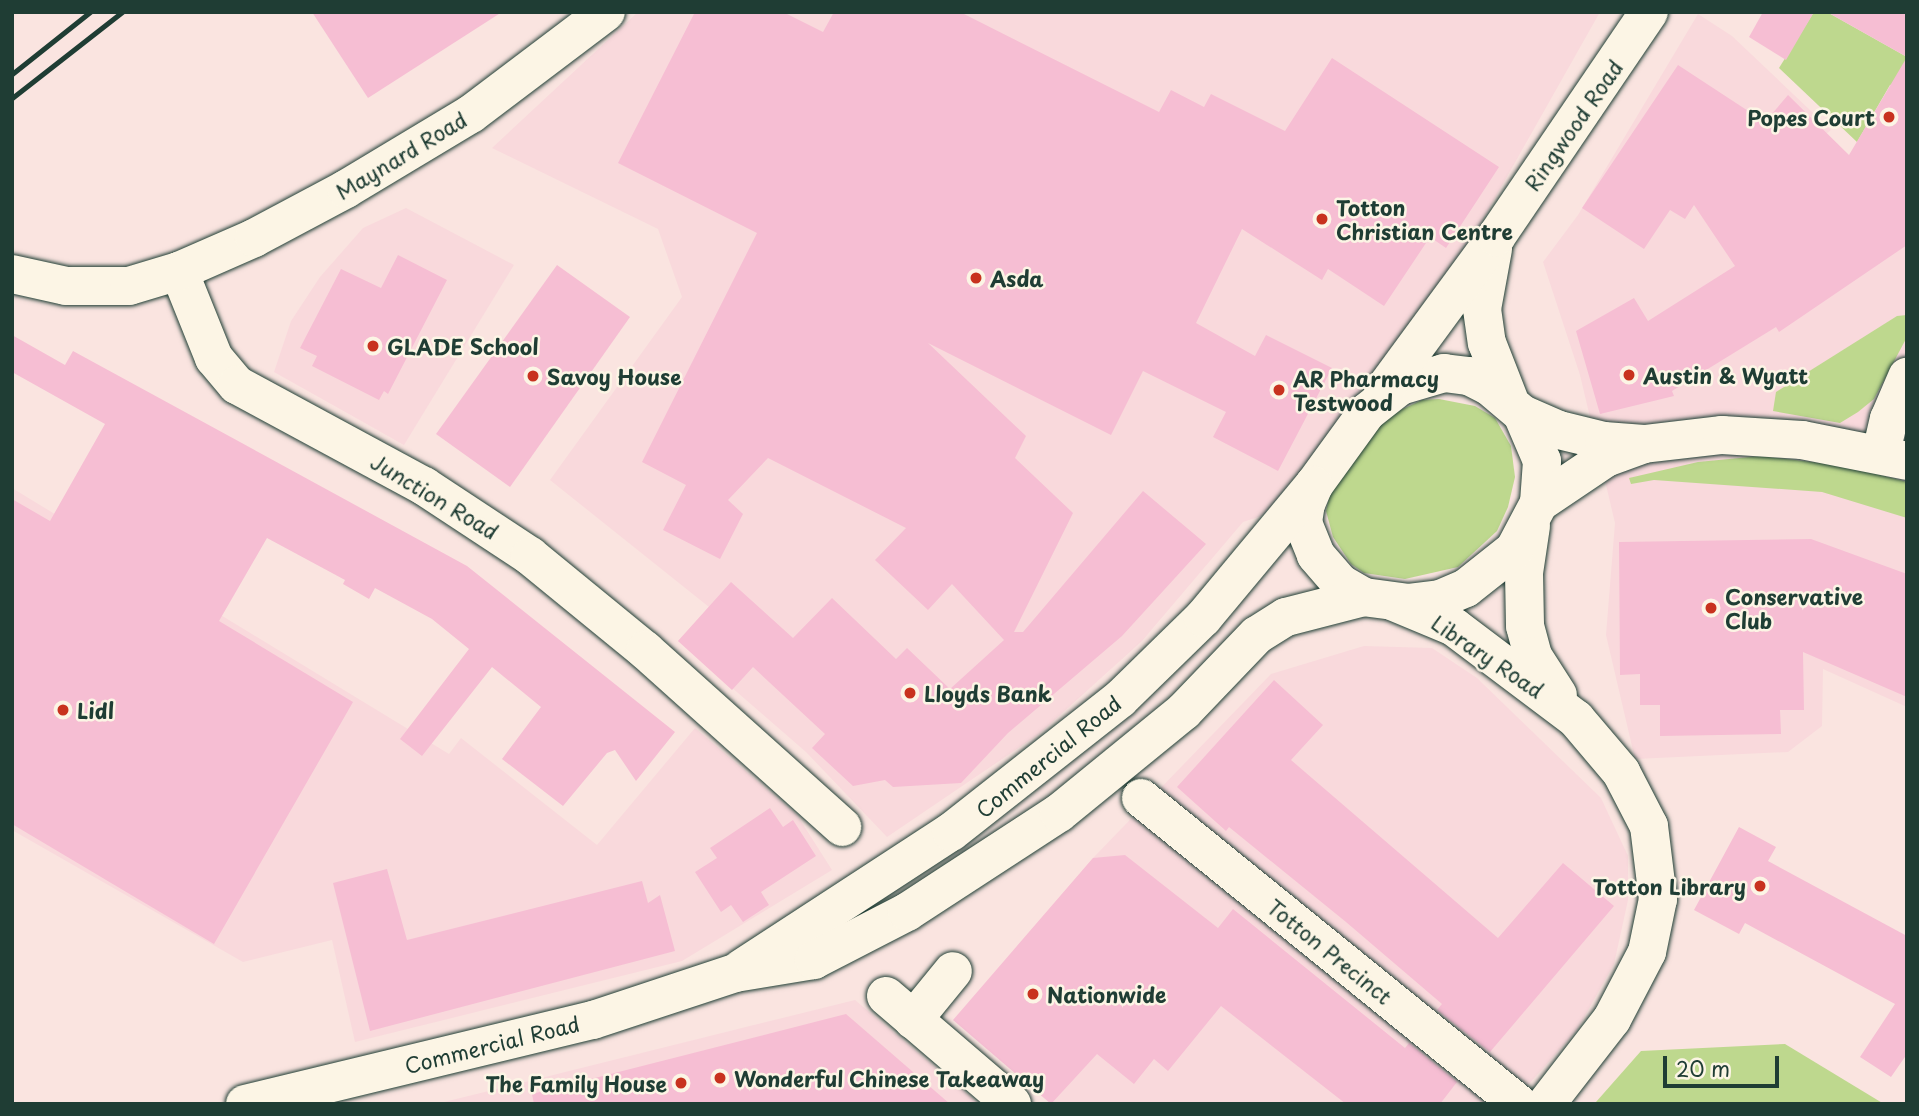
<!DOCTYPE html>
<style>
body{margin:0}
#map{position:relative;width:1919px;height:1116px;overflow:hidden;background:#fae4e0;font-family:"Playpen Sans",sans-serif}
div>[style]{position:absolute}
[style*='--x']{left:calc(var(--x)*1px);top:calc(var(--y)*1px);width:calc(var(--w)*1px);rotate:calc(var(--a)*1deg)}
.built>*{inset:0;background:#f9d9dc}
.green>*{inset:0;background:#bed88e}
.building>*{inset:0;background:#f6bed3}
.roads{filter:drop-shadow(0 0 2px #1f3d34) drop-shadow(0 0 2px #1f3d34)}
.minor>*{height:38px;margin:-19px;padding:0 19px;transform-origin:19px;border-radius:19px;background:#fcf5e5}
.major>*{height:38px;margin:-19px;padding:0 19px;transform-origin:19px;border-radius:19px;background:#fcf5e5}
.rail>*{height:5px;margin:-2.5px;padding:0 2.5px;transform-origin:2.5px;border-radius:2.5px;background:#1f3d34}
.dots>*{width:19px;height:19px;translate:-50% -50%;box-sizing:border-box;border:4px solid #fcf5e5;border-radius:50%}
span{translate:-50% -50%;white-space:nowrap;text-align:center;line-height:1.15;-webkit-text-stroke:5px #fcf5e5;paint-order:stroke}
.poi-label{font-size:21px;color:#1f3d34;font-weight:700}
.right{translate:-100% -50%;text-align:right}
.left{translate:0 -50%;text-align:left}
.street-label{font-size:21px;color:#1f3d34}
.frame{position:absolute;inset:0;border:14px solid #1f3d34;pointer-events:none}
.scale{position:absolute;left:1663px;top:1056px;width:116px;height:32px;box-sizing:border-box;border:4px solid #1f3d34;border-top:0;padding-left:9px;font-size:21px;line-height:24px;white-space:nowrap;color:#1f3d34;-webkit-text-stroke:5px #fcf5e5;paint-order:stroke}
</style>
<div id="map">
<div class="built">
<div style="clip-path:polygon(638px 12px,1600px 12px,1456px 267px,1280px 510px,1243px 522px,1142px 641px,1039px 734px,887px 837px,806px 752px,678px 641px,709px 607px,550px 480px,682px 297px,658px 229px,492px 148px)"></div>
<div style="clip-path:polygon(1698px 14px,1732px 36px,1831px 130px,1761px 184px,1907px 163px,1907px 707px,1823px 669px,1822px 726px,1788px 752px,1635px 759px,1606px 635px,1615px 523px,1580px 375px,1543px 262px,1578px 215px)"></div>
<div style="clip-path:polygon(406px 208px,514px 265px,404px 445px,274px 372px,291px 321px,320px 277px,363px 228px)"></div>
<div style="clip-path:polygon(12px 488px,449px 754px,461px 738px,597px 845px,695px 728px,797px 815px,832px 870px,682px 961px,355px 1042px,332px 940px,243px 962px,12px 830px)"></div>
<div style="clip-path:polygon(1364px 646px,1432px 648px,1477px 678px,1601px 798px,1628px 856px,1628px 900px,1614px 964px,1577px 1030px,1511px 1104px,1051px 1104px,1012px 953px,1093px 858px,1271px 674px)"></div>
<div style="clip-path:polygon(855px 1000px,979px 1104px,436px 1104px)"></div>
</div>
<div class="green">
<div style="clip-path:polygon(1814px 12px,1827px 12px,1907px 57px,1907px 82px,1890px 85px,1857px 142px,1779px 68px)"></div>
<div style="clip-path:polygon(1907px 315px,1907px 337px,1874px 399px,1858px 412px,1840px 423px,1773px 411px,1776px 392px,1897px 316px)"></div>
<div style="clip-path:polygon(1439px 399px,1475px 406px,1495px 418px,1511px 446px,1515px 477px,1508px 507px,1497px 531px,1458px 567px,1405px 579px,1364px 573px,1351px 564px,1333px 537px,1326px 511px,1330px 494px,1386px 417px,1422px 400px)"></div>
<div style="clip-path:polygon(1760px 456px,1846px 466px,1907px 482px,1907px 518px,1822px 492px,1654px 480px,1631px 484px,1629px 478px,1698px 462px)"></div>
<div style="clip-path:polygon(1785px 1044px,1884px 1104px,1596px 1102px,1641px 1051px)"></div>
</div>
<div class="building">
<div style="clip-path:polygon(312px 12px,502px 12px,368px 98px)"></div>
<div style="clip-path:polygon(695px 12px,783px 12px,823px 32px,834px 12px,960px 12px,1159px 112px,1171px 90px,1204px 107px,1211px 94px,1285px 131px,1332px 58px,1499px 167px,1446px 248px,1430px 237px,1384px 306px,1328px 269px,1322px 280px,1242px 229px,1196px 323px,1255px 356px,1266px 335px,1332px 368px,1278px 471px,1213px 437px,1226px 412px,1143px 371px,1111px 435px,928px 343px,1026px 436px,1015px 458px,1073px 513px,1014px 632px,1023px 632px,1143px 491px,1206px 544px,1122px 636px,1008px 733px,961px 783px,893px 787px,885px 780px,853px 786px,812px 748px,825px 734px,753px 667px,732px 690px,678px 641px,731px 582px,793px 638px,832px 598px,896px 659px,907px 648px,950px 689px,1004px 640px,952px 584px,928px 610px,875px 560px,906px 528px,768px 458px,728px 500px,743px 514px,720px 559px,663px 530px,686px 485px,642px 462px,757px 233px,618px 163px)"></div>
<div style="clip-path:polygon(1763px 12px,1814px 12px,1786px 60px,1749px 37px)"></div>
<div style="clip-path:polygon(1827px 12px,1907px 12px,1907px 57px)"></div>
<div style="clip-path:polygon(1907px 57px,1907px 245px,1779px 332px,1776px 327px,1672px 391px,1674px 396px,1600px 414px,1576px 331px,1634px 298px,1648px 321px,1735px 266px,1694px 205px,1685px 219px,1670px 210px,1644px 249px,1582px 208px,1678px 65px,1765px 122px,1788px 95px,1849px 155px)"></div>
<div style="clip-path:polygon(398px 255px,447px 280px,388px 394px,384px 391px,379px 400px,312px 366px,317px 356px,300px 348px,341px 269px,381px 288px)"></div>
<div style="clip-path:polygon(557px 265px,630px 317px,510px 487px,436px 434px)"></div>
<div style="clip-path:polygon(12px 335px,65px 365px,73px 351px,467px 566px,675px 732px,636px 781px,615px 750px,607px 753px,563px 806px,502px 759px,541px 707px,492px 667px,422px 756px,400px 739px,469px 649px,432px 619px,375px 588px,369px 599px,343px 584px,345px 580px,267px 538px,219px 621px,353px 702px,214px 944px,133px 896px,12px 824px,12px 499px,50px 521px,105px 424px,12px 372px)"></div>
<div style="clip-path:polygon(1811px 539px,1907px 574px,1907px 697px,1803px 652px,1804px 710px,1780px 710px,1781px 734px,1660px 736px,1660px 705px,1640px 705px,1640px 674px,1620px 675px,1619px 542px)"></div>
<div style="clip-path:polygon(1274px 680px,1323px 725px,1291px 760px,1498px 938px,1563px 863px,1614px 906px,1490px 1052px,1437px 1010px,1442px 1004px,1346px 922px,1229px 827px,1226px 831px,1177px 787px)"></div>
<div style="clip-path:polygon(770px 808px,783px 827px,793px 820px,816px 856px,761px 892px,769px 905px,743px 922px,731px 905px,721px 912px,695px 872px,717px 858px,710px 848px)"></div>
<div style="clip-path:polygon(1739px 827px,1776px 847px,1768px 861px,1907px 936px,1907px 1054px,1891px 1077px,1860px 1057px,1895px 1004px,1745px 923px,1739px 934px,1694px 910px)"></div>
<div style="clip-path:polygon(1125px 855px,1218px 928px,1233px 909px,1405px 1048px,1409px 1043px,1457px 1082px,1440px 1104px,1346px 1104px,1221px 1006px,1168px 1071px,1154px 1059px,1134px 1084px,1097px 1054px,1051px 1104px,953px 1020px,1093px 858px)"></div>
<div style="clip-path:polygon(387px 869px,407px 940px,642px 881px,648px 903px,660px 895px,675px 951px,370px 1031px,333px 883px)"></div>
<div style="clip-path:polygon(846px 1014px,950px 1104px,534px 1104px,532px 1094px)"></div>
</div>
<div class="roads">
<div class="minor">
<div style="--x:179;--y:271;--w:94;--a:68.1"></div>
<div style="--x:214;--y:358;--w:35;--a:50"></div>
<div style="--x:237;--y:385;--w:213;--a:28.4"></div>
<div style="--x:424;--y:486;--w:127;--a:33.4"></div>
<div style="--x:530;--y:556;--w:149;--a:39.3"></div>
<div style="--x:645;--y:650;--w:265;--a:41.9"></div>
<div style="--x:12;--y:274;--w:55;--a:12.5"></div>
<div style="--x:66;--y:286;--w:63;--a:0"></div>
<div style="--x:129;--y:286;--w:52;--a:-16.7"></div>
<div style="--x:179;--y:271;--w:82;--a:-23.7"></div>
<div style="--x:254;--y:238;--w:104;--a:-28"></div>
<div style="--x:346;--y:189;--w:146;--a:-31"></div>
<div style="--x:471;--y:114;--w:169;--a:-37.1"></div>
<div style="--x:1881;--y:453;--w:35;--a:-77"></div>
<div style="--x:1889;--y:419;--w:46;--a:-66.8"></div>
<div style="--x:1531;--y:526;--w:48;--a:98.5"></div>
<div style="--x:1524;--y:573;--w:53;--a:88.9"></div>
<div style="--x:1525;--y:626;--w:31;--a:75"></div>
<div style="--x:1533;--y:656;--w:46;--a:57.3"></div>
<div style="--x:1394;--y:602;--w:65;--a:22.6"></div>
<div style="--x:1454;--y:627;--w:153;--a:37"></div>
<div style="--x:1576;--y:719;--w:70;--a:49.7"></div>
<div style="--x:1621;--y:772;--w:61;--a:62.6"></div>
<div style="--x:1649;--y:826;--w:74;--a:83"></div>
<div style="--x:1658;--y:899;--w:54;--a:101.7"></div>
<div style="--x:1647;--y:952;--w:76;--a:117.6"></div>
<div style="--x:1612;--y:1019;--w:108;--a:127.8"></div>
<div style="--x:1141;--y:798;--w:486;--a:39"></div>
<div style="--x:886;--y:996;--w:166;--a:40.6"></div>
<div style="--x:913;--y:1020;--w:63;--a:-50.8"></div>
</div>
<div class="major">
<div style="--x:1493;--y:249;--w:61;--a:100.4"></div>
<div style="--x:1482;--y:309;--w:34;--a:82"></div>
<div style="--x:1487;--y:343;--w:60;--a:68.6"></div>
<div style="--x:1444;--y:373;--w:25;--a:7"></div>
<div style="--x:1469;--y:376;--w:22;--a:27"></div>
<div style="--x:1489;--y:386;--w:43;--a:40.3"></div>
<div style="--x:1522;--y:414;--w:51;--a:66.9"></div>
<div style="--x:1542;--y:461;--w:42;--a:94.1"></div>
<div style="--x:1539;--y:503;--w:53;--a:118"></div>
<div style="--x:1514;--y:550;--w:61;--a:141.6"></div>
<div style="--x:1466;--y:588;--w:28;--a:157"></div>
<div style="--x:1440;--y:599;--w:31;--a:173"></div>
<div style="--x:1409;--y:603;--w:45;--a:-172.4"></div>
<div style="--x:1364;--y:597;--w:28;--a:-150"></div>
<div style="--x:1340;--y:583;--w:37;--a:-131"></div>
<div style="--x:1316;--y:555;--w:35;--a:-112"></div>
<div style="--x:1303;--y:522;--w:18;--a:-81"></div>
<div style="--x:1306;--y:504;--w:21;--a:-67"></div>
<div style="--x:1314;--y:485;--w:90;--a:-54"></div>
<div style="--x:1367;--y:412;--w:42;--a:-38.2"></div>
<div style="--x:1400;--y:386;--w:46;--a:-16.5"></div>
<div style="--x:1383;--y:391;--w:191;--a:-53.7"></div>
<div style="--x:1496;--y:237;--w:272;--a:-55.8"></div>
<div style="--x:1522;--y:414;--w:40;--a:23.4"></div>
<div style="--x:1559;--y:430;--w:46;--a:13.7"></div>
<div style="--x:1604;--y:441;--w:40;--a:4.3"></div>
<div style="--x:1644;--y:444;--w:79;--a:-6.6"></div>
<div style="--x:1722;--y:435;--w:80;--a:3.6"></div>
<div style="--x:1802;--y:440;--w:107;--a:11.3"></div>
<div style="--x:1539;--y:503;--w:81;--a:-33.9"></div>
<div style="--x:1606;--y:458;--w:38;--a:-20"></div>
<div style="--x:742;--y:968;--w:249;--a:-33.1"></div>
<div style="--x:951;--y:832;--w:215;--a:-38.2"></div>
<div style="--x:1120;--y:699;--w:116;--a:-44.3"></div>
<div style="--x:1203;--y:618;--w:173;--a:-50.2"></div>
<div style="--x:245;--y:1104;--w:358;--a:-13.6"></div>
<div style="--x:593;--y:1020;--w:150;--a:-18.3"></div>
<div style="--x:735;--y:973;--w:80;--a:-9.3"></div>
<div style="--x:814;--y:960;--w:105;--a:-27.3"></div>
<div style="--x:907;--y:912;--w:181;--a:-33.1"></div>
<div style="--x:1059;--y:813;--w:161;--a:-39.2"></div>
<div style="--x:1184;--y:711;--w:105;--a:-46.2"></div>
<div style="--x:1257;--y:635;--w:34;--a:-32"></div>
<div style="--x:1286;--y:617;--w:81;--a:-14.4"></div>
</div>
</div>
<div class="rail">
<div style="--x:12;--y:74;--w:100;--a:-38.5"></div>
<div style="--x:12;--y:98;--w:140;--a:-38"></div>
</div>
<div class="dots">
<div style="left:1889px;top:117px;background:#c8321e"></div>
<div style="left:1322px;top:219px;background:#c8321e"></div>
<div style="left:976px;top:278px;background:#c8321e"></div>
<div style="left:373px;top:346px;background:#c8321e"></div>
<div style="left:1629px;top:375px;background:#c8321e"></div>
<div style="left:533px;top:376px;background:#c8321e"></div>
<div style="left:1279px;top:390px;background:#c8321e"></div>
<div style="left:1711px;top:608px;background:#c8321e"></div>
<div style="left:910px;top:693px;background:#c8321e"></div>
<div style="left:63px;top:710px;background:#c8321e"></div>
<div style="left:1760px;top:886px;background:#c8321e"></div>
<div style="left:1033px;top:994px;background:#c8321e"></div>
<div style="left:720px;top:1078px;background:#c8321e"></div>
<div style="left:681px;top:1083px;background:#c8321e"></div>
</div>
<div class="poi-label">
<span class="right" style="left:1875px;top:117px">Popes Court</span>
<span class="left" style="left:1336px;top:219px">Totton<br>Christian Centre</span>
<span class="left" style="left:990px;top:278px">Asda</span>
<span class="left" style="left:387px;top:346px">GLADE School</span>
<span class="left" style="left:1643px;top:375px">Austin &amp; Wyatt</span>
<span class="left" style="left:547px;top:376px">Savoy House</span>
<span class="left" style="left:1293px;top:390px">AR Pharmacy<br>Testwood</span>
<span class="left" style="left:1725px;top:608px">Conservative<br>Club</span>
<span class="left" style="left:924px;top:693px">Lloyds Bank</span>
<span class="left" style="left:77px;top:710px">Lidl</span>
<span class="right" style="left:1746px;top:886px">Totton Library</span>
<span class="left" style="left:1047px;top:994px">Nationwide</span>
<span class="left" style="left:734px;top:1078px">Wonderful Chinese Takeaway</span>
<span class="right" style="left:667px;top:1083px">The Family House</span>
</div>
<div class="street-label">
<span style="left:1573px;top:125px;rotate:-55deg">Ringwood Road</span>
<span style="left:401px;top:155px;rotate:-31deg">Maynard Road</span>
<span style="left:435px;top:496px;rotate:31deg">Junction Road</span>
<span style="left:1488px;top:656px;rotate:34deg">Library Road</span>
<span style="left:1048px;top:756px;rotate:-39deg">Commercial Road</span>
<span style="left:1330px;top:951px;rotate:39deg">Totton Precinct</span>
<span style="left:492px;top:1044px;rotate:-14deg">Commercial Road</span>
</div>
<div class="frame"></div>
<div class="scale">20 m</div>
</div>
